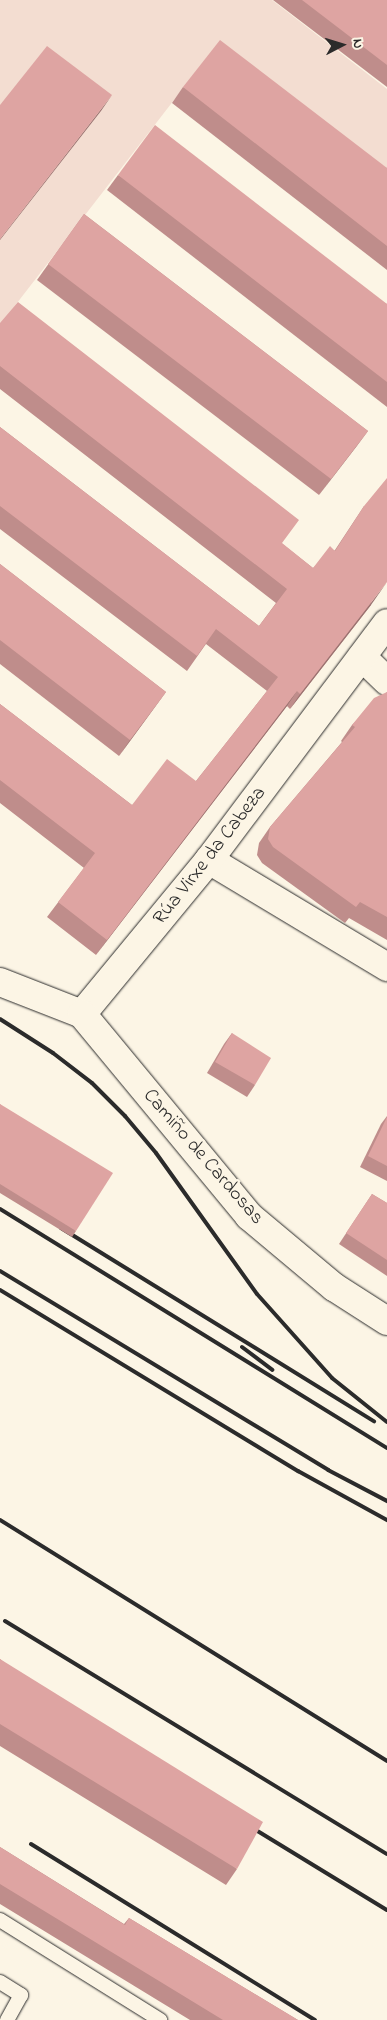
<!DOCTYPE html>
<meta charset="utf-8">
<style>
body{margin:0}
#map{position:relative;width:387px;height:2020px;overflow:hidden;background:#fcf5e5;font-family:"Indie Flower",sans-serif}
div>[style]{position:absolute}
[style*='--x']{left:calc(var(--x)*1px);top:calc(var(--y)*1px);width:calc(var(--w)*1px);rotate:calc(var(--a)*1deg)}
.built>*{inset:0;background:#f3ddd1}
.roads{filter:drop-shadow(0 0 1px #2b2b2b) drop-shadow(0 0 1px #2b2b2b)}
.service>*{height:14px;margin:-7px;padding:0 7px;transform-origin:7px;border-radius:7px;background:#fcf5e5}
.minor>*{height:28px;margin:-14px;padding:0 14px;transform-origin:14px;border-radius:14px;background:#fcf5e5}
.rail>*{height:4px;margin:-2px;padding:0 2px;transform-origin:2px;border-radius:2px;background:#2b2b2b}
.wall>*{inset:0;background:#bf8d8b}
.shaded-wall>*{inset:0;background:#9b7371}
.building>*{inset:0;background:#dea4a2}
span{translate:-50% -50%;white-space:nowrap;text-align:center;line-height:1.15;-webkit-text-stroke:4.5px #fcf5e5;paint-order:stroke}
.street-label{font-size:20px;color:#2b2b2b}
.north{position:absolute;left:317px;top:20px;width:50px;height:50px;-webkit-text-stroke:4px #fcf5e5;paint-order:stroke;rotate:85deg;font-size:14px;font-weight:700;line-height:20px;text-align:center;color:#2b2b2b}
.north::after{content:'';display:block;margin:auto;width:18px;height:22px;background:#2b2b2b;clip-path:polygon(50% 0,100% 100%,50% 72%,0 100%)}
</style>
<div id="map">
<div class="built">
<div style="clip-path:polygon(0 0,272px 0,387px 89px,387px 168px,208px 56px,0 325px)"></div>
</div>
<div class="roads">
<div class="service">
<div style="--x:0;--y:1920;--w:189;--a:32"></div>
<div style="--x:0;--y:1982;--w:25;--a:32"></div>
<div style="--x:21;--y:1995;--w:29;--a:119"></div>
</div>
<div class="minor">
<div style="--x:362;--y:657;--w:35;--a:44"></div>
<div style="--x:209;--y:860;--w:208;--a:31"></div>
<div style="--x:0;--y:982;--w:88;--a:21.3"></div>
<div style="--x:82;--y:1014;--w:200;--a:-50.5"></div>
<div style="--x:209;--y:860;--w:296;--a:-53.1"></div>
<div style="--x:82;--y:1014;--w:262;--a:50.4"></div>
<div style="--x:249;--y:1216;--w:111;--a:39.9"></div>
<div style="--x:334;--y:1287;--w:63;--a:32.7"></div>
</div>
</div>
<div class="rail">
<div style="--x:0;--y:1019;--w:63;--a:32.7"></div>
<div style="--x:53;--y:1053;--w:49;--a:37.6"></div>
<div style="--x:92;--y:1083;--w:47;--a:45"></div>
<div style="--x:125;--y:1116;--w:48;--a:50"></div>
<div style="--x:156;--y:1153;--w:173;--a:54.4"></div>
<div style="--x:257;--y:1294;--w:113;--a:48.2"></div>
<div style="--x:332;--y:1378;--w:70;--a:38.7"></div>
<div style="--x:0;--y:1209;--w:455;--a:31.7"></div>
<div style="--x:61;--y:1228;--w:368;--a:31.7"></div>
<div style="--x:0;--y:1271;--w:384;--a:31.2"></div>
<div style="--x:328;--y:1470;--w:67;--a:27.7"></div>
<div style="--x:0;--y:1290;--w:349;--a:31.3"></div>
<div style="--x:298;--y:1471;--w:102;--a:28.8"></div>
<div style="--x:242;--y:1347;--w:38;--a:37"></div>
<div style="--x:0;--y:1520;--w:456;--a:31.9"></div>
<div style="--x:5;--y:1621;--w:447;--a:31.4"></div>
<div style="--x:246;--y:1824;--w:165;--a:31.4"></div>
<div style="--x:31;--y:1844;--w:334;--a:31.8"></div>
</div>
<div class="wall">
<div style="clip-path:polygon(273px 0,387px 0,387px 87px)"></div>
<div style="clip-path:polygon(183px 87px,387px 168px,387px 270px,172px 103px)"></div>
<div style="clip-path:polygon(118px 175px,387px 304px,387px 407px,107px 190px)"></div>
<div style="clip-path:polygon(84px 214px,368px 431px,356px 447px,319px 495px,37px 280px)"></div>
<div style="clip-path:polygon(0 323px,313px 568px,335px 550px,364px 506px,371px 605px,290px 709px,287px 706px,96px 955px,47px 917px,84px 868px,0 803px,0 704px,132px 805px,196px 781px,267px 691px,206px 644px,187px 671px,0 529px,0 427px,259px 626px,276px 603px,0 389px)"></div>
<div style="clip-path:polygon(0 564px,166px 692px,119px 756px,0 664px)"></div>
<div style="clip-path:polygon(387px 692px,387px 940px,349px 918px,345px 923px,262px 863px,257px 855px,259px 843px,270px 827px,342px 742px,341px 741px,352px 725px)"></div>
<div style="clip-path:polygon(232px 1033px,255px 1085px,247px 1097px,207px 1073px,224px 1044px)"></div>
<div style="clip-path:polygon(0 1104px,76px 1231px,72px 1237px,0 1193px)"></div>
<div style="clip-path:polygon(387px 1116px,387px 1181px,360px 1167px,381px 1124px)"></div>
<div style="clip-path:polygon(372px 1194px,387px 1203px,387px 1276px,339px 1244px)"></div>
<div style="clip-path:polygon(0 1659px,237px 1869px,226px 1885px,0 1746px)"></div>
<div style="clip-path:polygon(0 1847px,124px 1924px,129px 1918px,298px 2020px,190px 2020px,0 1904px)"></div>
</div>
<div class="shaded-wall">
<div style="clip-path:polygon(112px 95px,101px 111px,0 240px,0 239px)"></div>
<div style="clip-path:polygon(368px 431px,356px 447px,319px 495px,331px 479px)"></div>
<div style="clip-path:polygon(387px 582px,371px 605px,290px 709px,300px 694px)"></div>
<div style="clip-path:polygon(297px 691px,287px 706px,96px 955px,107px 940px)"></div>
<div style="clip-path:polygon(166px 692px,155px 707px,119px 756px,130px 740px)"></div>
</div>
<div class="building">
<div style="clip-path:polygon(302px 0,387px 0,387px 65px)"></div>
<div style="clip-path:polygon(220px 40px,387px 168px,387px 246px,183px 87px)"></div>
<div style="clip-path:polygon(47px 46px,112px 95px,0 239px,0 105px)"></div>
<div style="clip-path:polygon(155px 125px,387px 304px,387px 382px,118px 175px)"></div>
<div style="clip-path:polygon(84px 214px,368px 431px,331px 479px,48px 264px)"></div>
<div style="clip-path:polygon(18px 302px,299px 520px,282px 543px,313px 568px,330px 546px,335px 551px,364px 506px,387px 478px,387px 582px,300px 694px,297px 691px,107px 940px,58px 902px,95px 853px,0 780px,0 704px,132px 805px,167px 759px,196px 781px,278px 677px,216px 629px,197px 656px,0 506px,0 427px,259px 626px,287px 589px,0 366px,0 323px)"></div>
<div style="clip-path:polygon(0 564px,166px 692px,130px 740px,0 640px)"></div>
<div style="clip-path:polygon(387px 692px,387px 917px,360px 902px,356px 907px,273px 847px,268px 839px,270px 827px,355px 727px,352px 725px,374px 698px)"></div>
<div style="clip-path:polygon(232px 1033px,271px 1058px,255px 1085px,215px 1062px)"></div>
<div style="clip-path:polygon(0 1104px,113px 1173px,76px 1231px,0 1184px)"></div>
<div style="clip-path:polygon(387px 1117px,387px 1166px,368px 1156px)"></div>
<div style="clip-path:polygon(372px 1194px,387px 1203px,387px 1260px,346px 1233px)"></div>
<div style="clip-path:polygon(0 1659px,263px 1822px,237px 1869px,0 1724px)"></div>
<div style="clip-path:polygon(0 1847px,125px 1925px,129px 1918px,298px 2020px,223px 2020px,0 1884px)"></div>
</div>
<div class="street-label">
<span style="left:210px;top:856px;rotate:-52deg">Rúa Virxe da Cabeza</span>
<span style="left:203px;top:1157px;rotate:49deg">Camiño de Cardosas</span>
</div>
<div class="north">N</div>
</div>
